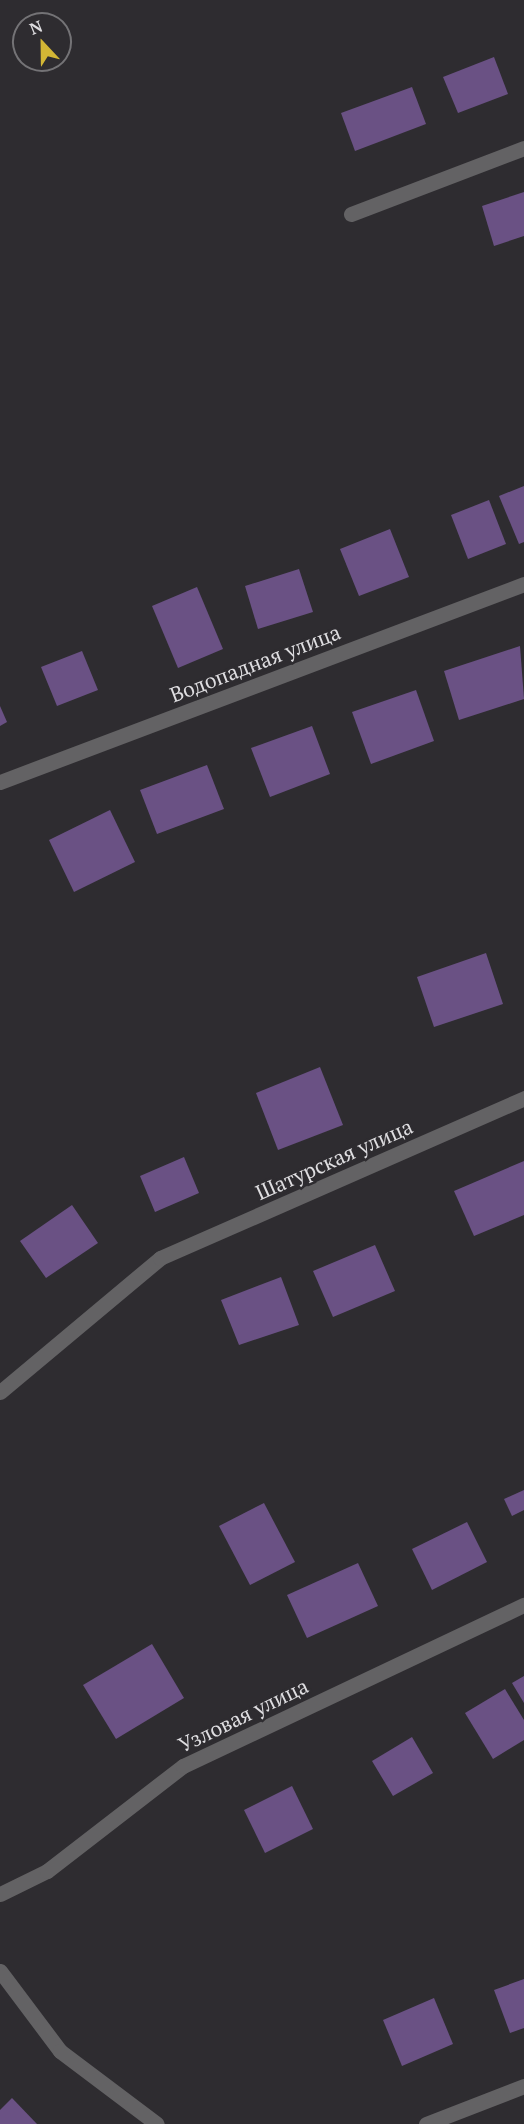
<!DOCTYPE html>
<meta charset="utf-8">
<style>
body{margin:0}
#map{position:relative;width:524px;height:2124px;overflow:hidden;background:#2e2c30;font-family:"PT Serif",serif}
div>[style]{position:absolute}
[style*='--x']{left:calc(var(--x)*1px);top:calc(var(--y)*1px);width:calc(var(--w)*1px);rotate:calc(var(--a)*1deg)}
.building>*{inset:0;background:#6a5184}
.minor>*{height:15px;margin:-7.5px;padding:0 7.5px;transform-origin:7.5px;border-radius:7.5px;background:#636264}
span{translate:-50% -50%;white-space:nowrap;text-align:center;line-height:1.15;-webkit-text-stroke:5px #2e2c30;paint-order:stroke}
.street-label{font-size:21px;color:#dedde0}
.north{position:absolute;left:12px;top:12px;width:60px;height:60px;box-sizing:border-box;background:#2e2c30;border:2px solid #747376;border-radius:50%;rotate:338deg;font-size:16px;font-weight:700;line-height:24px;text-align:center;color:#dedde0}
.north::after{content:'';display:block;margin:auto;width:21px;height:27px;background:#d3b635;clip-path:polygon(50% 0,100% 100%,50% 72%,0 100%)}
</style>
<div id="map">
<div class="building">
<div style="clip-path:polygon(494px 57px,508px 94px,458px 113px,443px 77px)"></div>
<div style="clip-path:polygon(412px 87px,426px 124px,355px 151px,341px 113px)"></div>
<div style="clip-path:polygon(524px 192px,524px 236px,494px 246px,482px 206px)"></div>
<div style="clip-path:polygon(524px 486px,524px 542px,519px 544px,499px 496px)"></div>
<div style="clip-path:polygon(489px 500px,506px 544px,468px 559px,451px 515px)"></div>
<div style="clip-path:polygon(390px 529px,409px 577px,359px 596px,340px 549px)"></div>
<div style="clip-path:polygon(299px 569px,313px 612px,258px 629px,245px 586px)"></div>
<div style="clip-path:polygon(197px 587px,223px 649px,178px 668px,152px 606px)"></div>
<div style="clip-path:polygon(520px 646px,524px 699px,459px 720px,444px 671px)"></div>
<div style="clip-path:polygon(82px 651px,98px 690px,57px 706px,41px 667px)"></div>
<div style="clip-path:polygon(416px 690px,434px 741px,371px 764px,352px 712px)"></div>
<div style="clip-path:polygon(0 706px,7px 722px,0 726px)"></div>
<div style="clip-path:polygon(312px 726px,330px 774px,270px 797px,251px 748px)"></div>
<div style="clip-path:polygon(207px 765px,224px 809px,157px 834px,140px 790px)"></div>
<div style="clip-path:polygon(110px 810px,135px 862px,74px 892px,49px 840px)"></div>
<div style="clip-path:polygon(486px 953px,503px 1004px,434px 1027px,417px 977px)"></div>
<div style="clip-path:polygon(320px 1067px,343px 1125px,278px 1150px,256px 1093px)"></div>
<div style="clip-path:polygon(184px 1157px,199px 1193px,155px 1212px,140px 1176px)"></div>
<div style="clip-path:polygon(524px 1161px,524px 1215px,474px 1236px,454px 1191px)"></div>
<div style="clip-path:polygon(72px 1205px,98px 1243px,46px 1278px,20px 1241px)"></div>
<div style="clip-path:polygon(375px 1245px,395px 1291px,333px 1317px,313px 1271px)"></div>
<div style="clip-path:polygon(281px 1277px,299px 1325px,239px 1345px,221px 1300px)"></div>
<div style="clip-path:polygon(524px 1490px,524px 1510px,512px 1516px,504px 1499px)"></div>
<div style="clip-path:polygon(264px 1503px,295px 1562px,250px 1585px,219px 1526px)"></div>
<div style="clip-path:polygon(467px 1522px,487px 1562px,432px 1590px,412px 1549px)"></div>
<div style="clip-path:polygon(358px 1563px,378px 1606px,307px 1638px,287px 1595px)"></div>
<div style="clip-path:polygon(152px 1644px,184px 1698px,116px 1739px,83px 1685px)"></div>
<div style="clip-path:polygon(524px 1676px,524px 1703px,512px 1683px)"></div>
<div style="clip-path:polygon(505px 1689px,524px 1720px,524px 1740px,493px 1759px,465px 1713px)"></div>
<div style="clip-path:polygon(412px 1737px,433px 1773px,393px 1796px,372px 1761px)"></div>
<div style="clip-path:polygon(292px 1786px,313px 1829px,265px 1853px,244px 1810px)"></div>
<div style="clip-path:polygon(524px 1979px,524px 2028px,510px 2033px,494px 1990px)"></div>
<div style="clip-path:polygon(434px 1998px,453px 2044px,402px 2066px,383px 2020px)"></div>
<div style="clip-path:polygon(12px 2098px,37px 2124px,0 2124px,0 2110px)"></div>
</div>
<div class="minor">
<div style="--x:351;--y:214;--w:185;--a:-20.9"></div>
<div style="--x:0;--y:782;--w:560;--a:-20.7"></div>
<div style="--x:0;--y:1392;--w:209;--a:-39.9"></div>
<div style="--x:160;--y:1258;--w:398;--a:-23.7"></div>
<div style="--x:0;--y:1894;--w:52;--a:-26.1"></div>
<div style="--x:47;--y:1871;--w:172;--a:-37.7"></div>
<div style="--x:183;--y:1766;--w:377;--a:-25.3"></div>
<div style="--x:0;--y:1971;--w:100;--a:53.1"></div>
<div style="--x:60;--y:2051;--w:121;--a:37"></div>
<div style="--x:426;--y:2124;--w:105;--a:-21.2"></div>
</div>
<div class="street-label">
<span style="left:255px;top:663px;rotate:-21deg">Водопадная улица</span>
<span style="left:334px;top:1159px;rotate:-24deg">Шатурская улица</span>
<span style="left:243px;top:1715px;rotate:-26deg">Узловая улица</span>
</div>
<div class="north">N</div>
</div>
